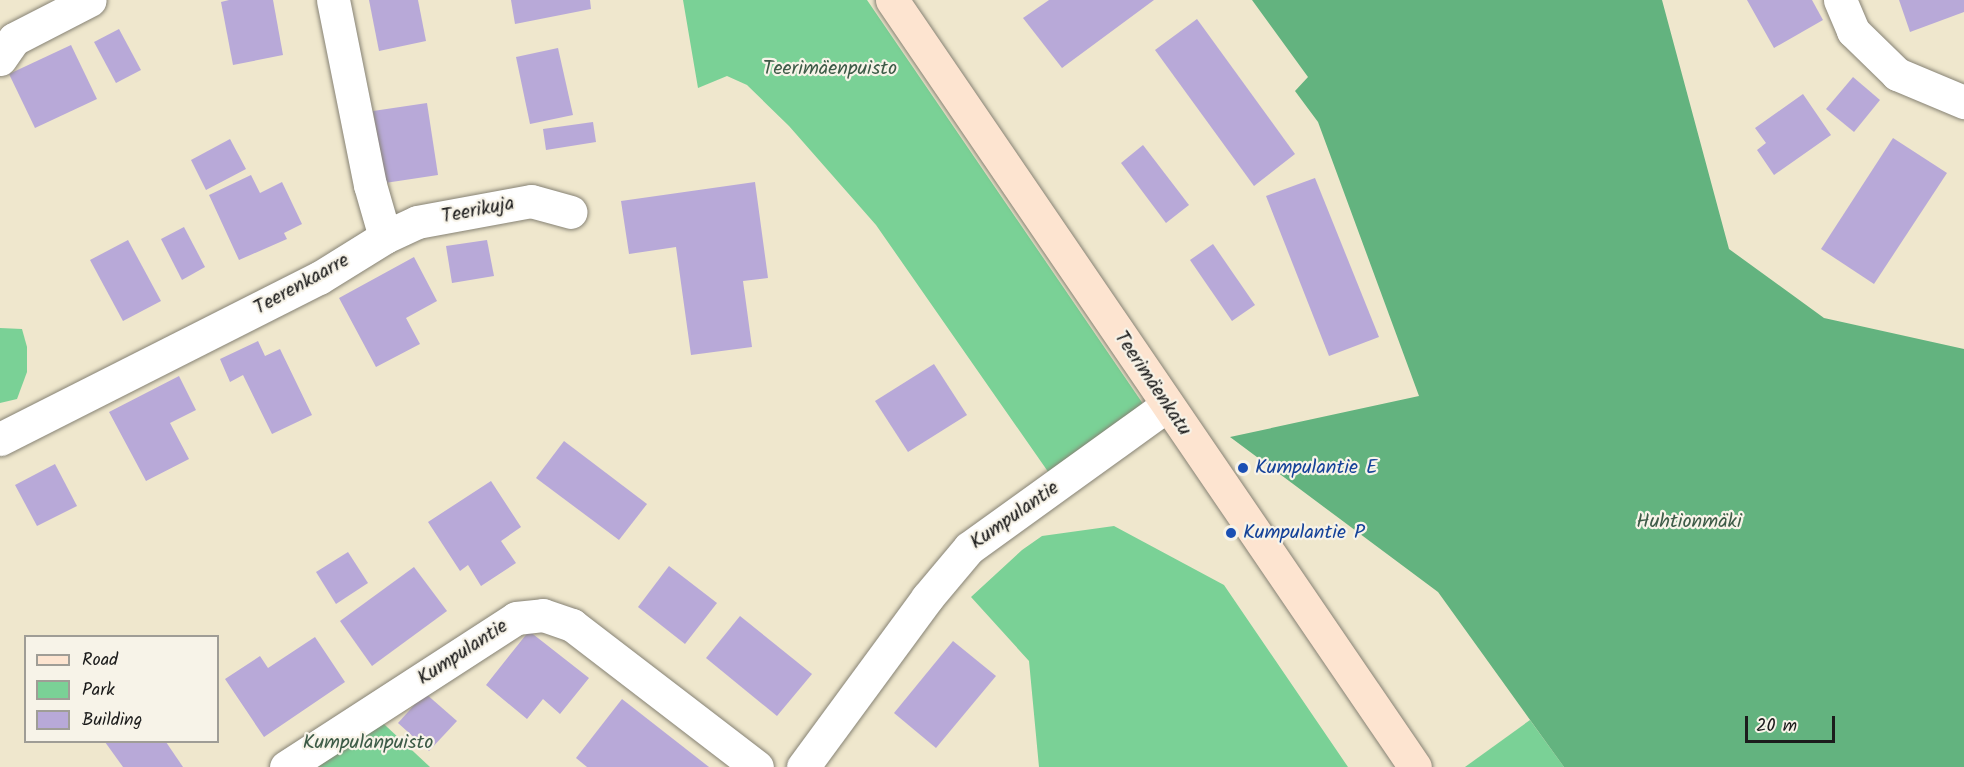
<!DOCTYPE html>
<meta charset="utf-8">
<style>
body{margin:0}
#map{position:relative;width:1964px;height:767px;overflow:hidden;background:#efe7cd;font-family:Kalam,sans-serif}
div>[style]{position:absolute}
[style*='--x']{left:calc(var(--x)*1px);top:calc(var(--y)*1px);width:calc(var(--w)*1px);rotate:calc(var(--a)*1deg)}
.green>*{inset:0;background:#7ad196}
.forest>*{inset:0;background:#63b37f}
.building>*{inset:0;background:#b8a9d8}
.roads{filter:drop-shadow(0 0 2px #868274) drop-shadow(0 0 2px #868274)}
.street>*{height:33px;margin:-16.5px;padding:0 16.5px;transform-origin:16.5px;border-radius:16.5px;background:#fff}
.secondary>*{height:33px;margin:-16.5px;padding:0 16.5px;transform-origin:16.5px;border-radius:16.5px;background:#fde4d0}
.dots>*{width:16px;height:16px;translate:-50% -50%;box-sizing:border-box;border:3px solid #f7f3e8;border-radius:50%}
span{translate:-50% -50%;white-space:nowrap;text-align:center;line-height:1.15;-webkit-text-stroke:4.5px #f7f3e8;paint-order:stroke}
.park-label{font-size:20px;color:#3d5b47}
.street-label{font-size:20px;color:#1c1c1c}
.transit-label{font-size:20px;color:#164399}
.left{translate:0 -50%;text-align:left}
.legend{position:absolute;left:24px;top:635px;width:195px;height:108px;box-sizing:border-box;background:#f7f3e8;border:2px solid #9f9d96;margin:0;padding:8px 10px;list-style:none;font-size:18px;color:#1c1c1c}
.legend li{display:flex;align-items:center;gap:12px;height:30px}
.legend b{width:30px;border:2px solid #9f9d96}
.scale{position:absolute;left:1745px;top:716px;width:90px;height:27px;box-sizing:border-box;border:3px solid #1c1c1c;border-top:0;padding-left:8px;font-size:18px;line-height:21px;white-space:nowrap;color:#1c1c1c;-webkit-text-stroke:4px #f7f3e8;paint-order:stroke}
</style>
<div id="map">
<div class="green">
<div style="clip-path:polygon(683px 0,867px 0,1152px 417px,1058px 486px,876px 225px,789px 126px,747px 85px,727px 76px,698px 88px)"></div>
<div style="clip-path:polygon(0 328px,22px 329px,27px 347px,27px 372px,17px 399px,0 403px)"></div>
<div style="clip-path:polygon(1114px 526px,1224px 585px,1348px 767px,1039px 767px,1029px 661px,971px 597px,1022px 550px,1042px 536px)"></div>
<div style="clip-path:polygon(371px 712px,430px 767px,284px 767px)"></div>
<div style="clip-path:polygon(1530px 720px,1564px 767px,1465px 767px)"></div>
</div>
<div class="forest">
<div style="clip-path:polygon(1252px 0,1662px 0,1729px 249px,1824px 318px,1964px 349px,1964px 767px,1564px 767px,1438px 592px,1230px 437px,1419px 396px,1318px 122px,1295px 91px,1308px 77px)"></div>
</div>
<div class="building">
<div style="clip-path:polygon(229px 0,273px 0,283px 55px,233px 65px,221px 2px)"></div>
<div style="clip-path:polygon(369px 0,418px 0,426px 41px,379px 51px)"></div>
<div style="clip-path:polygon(511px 0,590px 0,591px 9px,515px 24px)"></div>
<div style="clip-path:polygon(1049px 0,1154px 0,1062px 68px,1023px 18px)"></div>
<div style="clip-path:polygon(1747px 0,1812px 0,1823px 20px,1774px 48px)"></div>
<div style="clip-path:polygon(1899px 0,1964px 0,1964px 12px,1910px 32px)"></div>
<div style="clip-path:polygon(1197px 19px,1295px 154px,1254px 186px,1155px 50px)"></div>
<div style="clip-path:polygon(119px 29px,141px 70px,116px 83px,94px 42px)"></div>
<div style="clip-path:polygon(71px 45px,97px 99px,35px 128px,9px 74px)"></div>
<div style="clip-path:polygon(558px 48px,573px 115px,530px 124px,516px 57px)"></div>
<div style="clip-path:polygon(1853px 77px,1880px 100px,1854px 132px,1826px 109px)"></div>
<div style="clip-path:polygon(1803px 94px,1831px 135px,1774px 175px,1757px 150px,1766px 143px,1755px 128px)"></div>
<div style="clip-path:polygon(427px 103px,438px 175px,385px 183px,373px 111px)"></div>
<div style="clip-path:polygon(593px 122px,596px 142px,546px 150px,543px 129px)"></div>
<div style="clip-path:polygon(1893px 138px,1947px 173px,1874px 284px,1821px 249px)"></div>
<div style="clip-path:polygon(230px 139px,246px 169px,206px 190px,191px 160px)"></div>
<div style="clip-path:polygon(1143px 145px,1189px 205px,1166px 223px,1121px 163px)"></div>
<div style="clip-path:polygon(251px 175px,260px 193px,282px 182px,302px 224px,284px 233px,287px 239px,239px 260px,209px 195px)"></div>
<div style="clip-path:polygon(1315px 178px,1379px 337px,1329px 356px,1266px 196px)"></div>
<div style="clip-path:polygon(755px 182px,768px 278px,743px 281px,752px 347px,691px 355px,676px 247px,629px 254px,621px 201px)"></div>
<div style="clip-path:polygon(184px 227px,205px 267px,182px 280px,161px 239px)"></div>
<div style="clip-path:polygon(128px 240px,161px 301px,123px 321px,90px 260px)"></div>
<div style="clip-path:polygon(487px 240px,494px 276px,452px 283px,446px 246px)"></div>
<div style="clip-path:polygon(1213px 244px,1255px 305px,1232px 321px,1190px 260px)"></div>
<div style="clip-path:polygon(414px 257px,437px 301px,406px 318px,420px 344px,376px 367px,339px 298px)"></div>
<div style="clip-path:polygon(258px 341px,265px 356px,280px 349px,312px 415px,272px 434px,243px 375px,230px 382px,220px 359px)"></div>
<div style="clip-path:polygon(934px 364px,967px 415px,908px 452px,875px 401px)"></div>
<div style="clip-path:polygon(179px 376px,196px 410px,170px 423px,189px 459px,146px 481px,109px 412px)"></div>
<div style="clip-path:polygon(564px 441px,647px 504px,619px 540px,536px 478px)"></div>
<div style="clip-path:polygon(55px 464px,77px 506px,37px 526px,15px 485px)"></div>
<div style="clip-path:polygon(491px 481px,521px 527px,501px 541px,516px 563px,481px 586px,468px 565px,460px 571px,428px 522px)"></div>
<div style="clip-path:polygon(348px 552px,368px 583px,336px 604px,316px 572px)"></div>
<div style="clip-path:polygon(669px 566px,717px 603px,685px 644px,638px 607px)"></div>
<div style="clip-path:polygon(414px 567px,447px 611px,372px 666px,340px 621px)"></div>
<div style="clip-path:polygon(740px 616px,812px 674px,777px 716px,706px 658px)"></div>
<div style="clip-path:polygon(529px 631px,589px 678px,560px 714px,543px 699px,527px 719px,486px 685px)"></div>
<div style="clip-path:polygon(315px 637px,345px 682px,264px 737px,225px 679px,260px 656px,268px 668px)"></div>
<div style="clip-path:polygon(953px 641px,996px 676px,936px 748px,894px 713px)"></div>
<div style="clip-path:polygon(425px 693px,457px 721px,429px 751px,398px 723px)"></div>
<div style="clip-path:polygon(622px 699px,709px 767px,587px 767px,576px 758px)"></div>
<div style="clip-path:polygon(105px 742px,166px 742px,183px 767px,123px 767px)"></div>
</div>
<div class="roads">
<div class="street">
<div style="--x:333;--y:0;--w:189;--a:78.7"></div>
<div style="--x:370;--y:185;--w:54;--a:73.9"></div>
<div style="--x:1840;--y:0;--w:34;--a:67"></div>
<div style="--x:1853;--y:31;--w:62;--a:44.3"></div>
<div style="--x:1897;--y:74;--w:73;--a:22.7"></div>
<div style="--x:0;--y:59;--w:24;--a:-55"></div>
<div style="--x:14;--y:39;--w:85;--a:-27.2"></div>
<div style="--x:0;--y:439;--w:357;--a:-26.8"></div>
<div style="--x:319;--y:278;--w:78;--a:-31.8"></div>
<div style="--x:385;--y:237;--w:35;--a:-25"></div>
<div style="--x:417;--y:222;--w:116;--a:-10.4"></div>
<div style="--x:531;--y:201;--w:41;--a:15.4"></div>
<div style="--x:286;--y:767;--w:274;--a:-32.9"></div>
<div style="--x:516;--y:618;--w:27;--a:-6"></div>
<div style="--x:543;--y:615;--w:31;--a:19"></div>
<div style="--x:572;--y:625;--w:233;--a:37.5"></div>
<div style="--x:803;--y:767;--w:210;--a:-53.7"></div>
<div style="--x:927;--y:598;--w:65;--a:-50"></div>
<div style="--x:969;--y:548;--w:243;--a:-35.8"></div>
</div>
<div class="secondary">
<div style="--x:892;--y:0;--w:928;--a:55.71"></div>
</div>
</div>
<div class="dots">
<div style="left:1243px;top:468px;background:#1a4fb4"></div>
<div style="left:1231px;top:533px;background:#1a4fb4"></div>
</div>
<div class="park-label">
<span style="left:830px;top:69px">Teerimäenpuisto</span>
<span style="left:1689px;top:522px">Huhtionmäki</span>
<span style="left:368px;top:743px">Kumpulanpuisto</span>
</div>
<div class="street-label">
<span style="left:478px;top:211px;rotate:-11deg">Teerikuja</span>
<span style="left:302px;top:285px;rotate:-29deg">Teerenkaarre</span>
<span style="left:1152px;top:384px;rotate:56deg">Teerimäenkatu</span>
<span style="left:1015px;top:516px;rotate:-35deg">Kumpulantie</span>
<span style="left:463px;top:653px;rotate:-33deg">Kumpulantie</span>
</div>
<div class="transit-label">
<span class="left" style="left:1255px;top:468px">Kumpulantie E</span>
<span class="left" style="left:1243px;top:533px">Kumpulantie P</span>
</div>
<ul class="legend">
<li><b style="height:8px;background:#fde4d0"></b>Road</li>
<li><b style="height:16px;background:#7ad196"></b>Park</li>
<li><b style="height:16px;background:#b8a9d8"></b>Building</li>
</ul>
<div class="scale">20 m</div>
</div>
